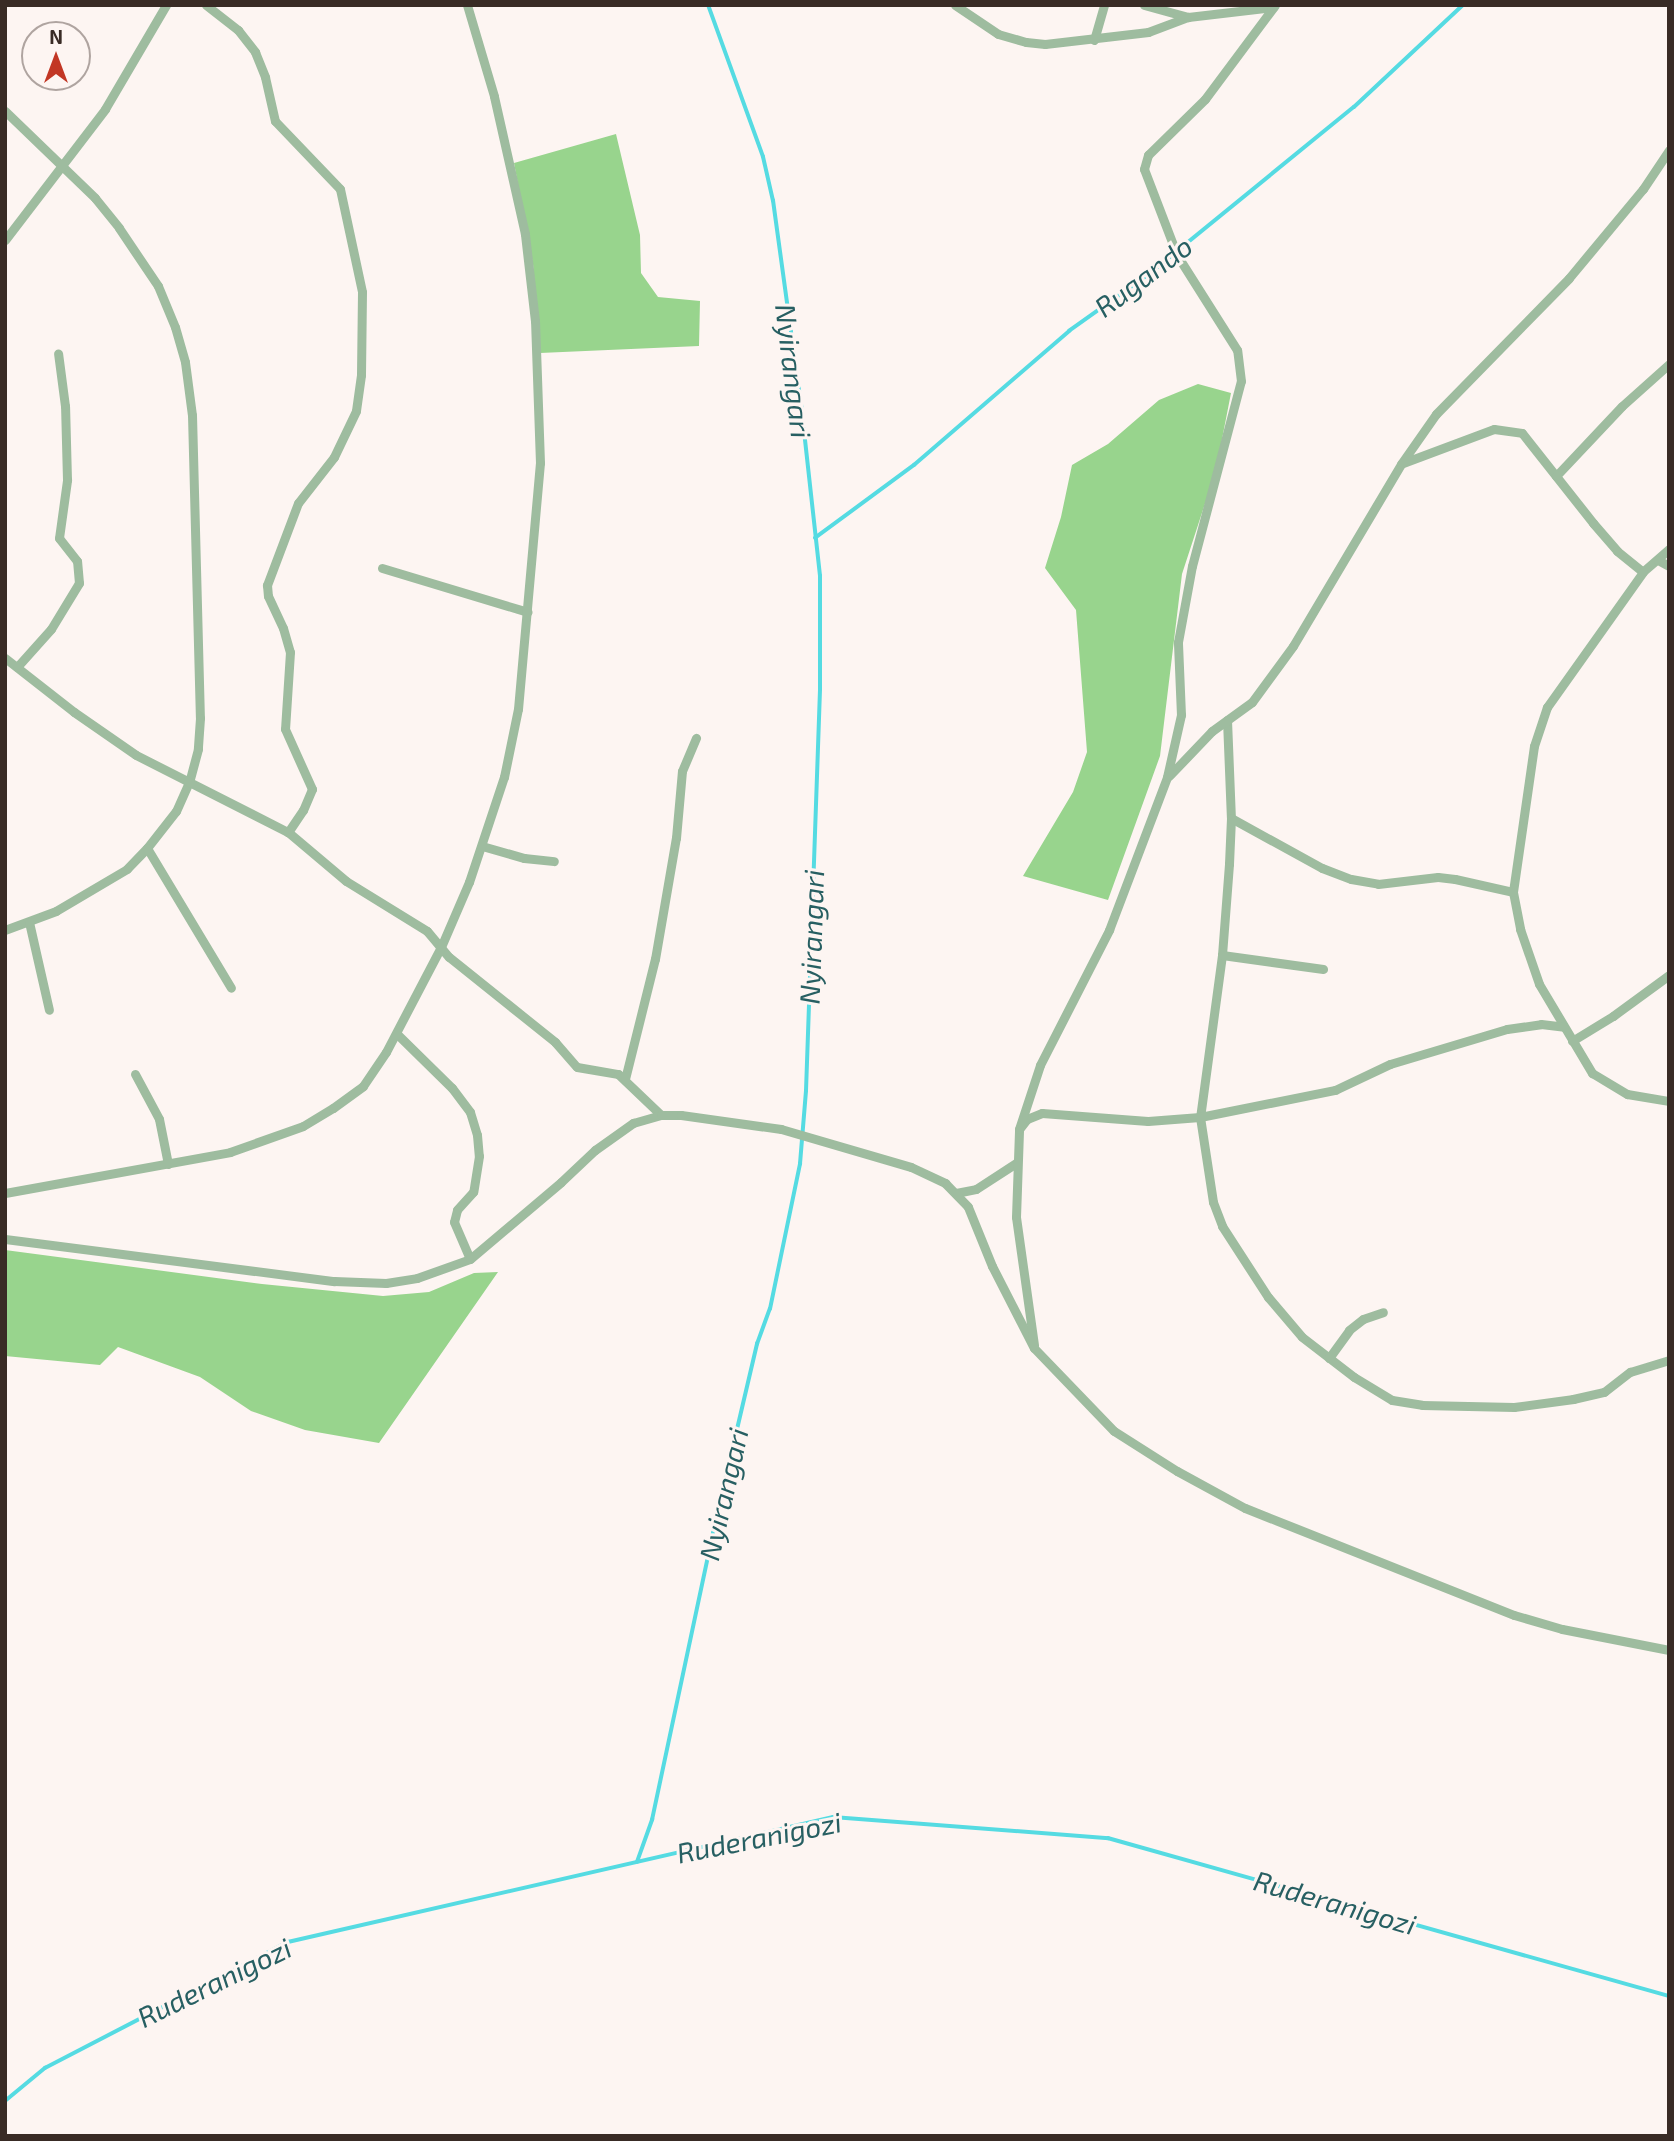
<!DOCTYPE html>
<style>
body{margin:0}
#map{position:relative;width:1674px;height:2141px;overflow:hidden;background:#fdf5f2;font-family:"Exo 2",sans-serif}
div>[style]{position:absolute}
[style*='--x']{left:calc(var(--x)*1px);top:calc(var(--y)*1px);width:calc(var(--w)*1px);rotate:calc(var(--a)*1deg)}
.forest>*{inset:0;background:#98d48d}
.stream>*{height:3.5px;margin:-1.75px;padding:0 1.75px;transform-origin:1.75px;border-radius:1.75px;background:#55dbe2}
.street>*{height:9px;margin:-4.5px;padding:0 4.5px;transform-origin:4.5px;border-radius:4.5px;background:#9ebc9f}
span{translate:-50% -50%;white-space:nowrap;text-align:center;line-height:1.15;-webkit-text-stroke:6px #fdf5f2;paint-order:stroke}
.water-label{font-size:28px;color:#275f62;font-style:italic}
.frame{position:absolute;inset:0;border:7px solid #392b25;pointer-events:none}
.north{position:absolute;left:21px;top:21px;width:70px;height:70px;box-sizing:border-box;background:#fdf5f2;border:2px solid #afa4a0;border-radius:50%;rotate:0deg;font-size:19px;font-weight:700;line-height:28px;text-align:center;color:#392b25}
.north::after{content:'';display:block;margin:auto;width:24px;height:32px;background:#c23624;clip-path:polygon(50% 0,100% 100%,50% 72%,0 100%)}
</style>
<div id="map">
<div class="forest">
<div style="clip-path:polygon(616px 134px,640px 235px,641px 273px,658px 297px,700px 301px,699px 346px,540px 353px,533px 264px,514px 163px)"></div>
<div style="clip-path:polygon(1198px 384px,1231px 393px,1216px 470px,1182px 574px,1160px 756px,1108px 900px,1023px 876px,1073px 792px,1087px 752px,1076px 610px,1045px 568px,1061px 517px,1072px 465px,1108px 444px,1159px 400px)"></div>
<div style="clip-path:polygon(5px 1250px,262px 1284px,383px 1296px,429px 1292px,474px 1273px,498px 1272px,379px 1443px,305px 1430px,251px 1411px,200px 1377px,118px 1347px,100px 1365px,5px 1356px)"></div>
</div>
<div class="stream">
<div style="--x:815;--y:538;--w:123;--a:-36.4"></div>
<div style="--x:914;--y:465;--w:205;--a:-40.8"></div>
<div style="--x:1069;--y:331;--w:98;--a:-35.5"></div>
<div style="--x:1149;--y:274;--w:264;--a:-39.2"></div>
<div style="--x:1354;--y:107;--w:149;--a:-43.1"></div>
<div style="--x:637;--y:1862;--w:45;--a:-70.3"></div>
<div style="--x:652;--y:1820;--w:308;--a:-78"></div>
<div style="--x:716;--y:1519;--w:180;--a:-76.8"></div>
<div style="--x:757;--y:1344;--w:37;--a:-70"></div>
<div style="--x:770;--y:1309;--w:148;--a:-78.3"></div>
<div style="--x:800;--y:1164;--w:73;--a:-85.3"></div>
<div style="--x:806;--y:1091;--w:402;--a:-88"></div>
<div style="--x:820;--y:689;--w:113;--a:-90"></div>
<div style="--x:820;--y:576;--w:172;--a:-96.3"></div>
<div style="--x:801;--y:405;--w:206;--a:-97.8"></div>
<div style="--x:773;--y:201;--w:45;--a:-102.8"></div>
<div style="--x:763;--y:157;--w:162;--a:-109.9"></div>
<div style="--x:5;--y:2101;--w:52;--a:-39.5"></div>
<div style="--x:45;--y:2068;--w:274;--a:-27.4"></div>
<div style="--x:288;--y:1942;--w:559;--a:-12.92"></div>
<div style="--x:833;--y:1817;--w:276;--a:4.4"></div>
<div style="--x:1108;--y:1838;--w:583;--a:15.73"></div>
</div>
<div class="street">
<div style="--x:206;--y:5;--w:41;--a:38"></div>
<div style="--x:238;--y:30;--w:28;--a:52"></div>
<div style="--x:255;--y:52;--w:27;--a:68"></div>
<div style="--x:265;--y:77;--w:45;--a:77.2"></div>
<div style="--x:275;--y:121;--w:94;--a:46.3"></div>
<div style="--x:340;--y:189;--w:105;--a:77.9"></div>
<div style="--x:362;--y:292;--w:83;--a:90.7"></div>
<div style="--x:361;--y:375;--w:36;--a:98"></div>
<div style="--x:356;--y:411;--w:51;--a:115.6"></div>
<div style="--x:334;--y:457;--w:58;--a:128"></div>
<div style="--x:298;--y:503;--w:88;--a:110.7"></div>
<div style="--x:267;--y:585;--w:11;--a:85"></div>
<div style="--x:268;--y:596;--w:35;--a:65"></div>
<div style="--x:283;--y:628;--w:25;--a:74"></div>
<div style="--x:290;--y:652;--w:77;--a:93.7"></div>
<div style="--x:285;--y:729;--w:66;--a:65.8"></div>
<div style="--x:312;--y:789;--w:23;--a:113"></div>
<div style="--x:303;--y:810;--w:27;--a:124"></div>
<div style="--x:955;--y:5;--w:52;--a:34"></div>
<div style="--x:998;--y:34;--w:29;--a:16"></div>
<div style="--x:1026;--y:42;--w:19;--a:6"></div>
<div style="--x:1045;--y:44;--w:104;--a:-6.6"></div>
<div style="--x:1148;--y:32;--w:43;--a:-20.6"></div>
<div style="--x:1144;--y:5;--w:46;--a:15.3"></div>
<div style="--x:1188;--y:17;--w:86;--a:-6.7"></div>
<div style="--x:1094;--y:40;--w:36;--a:-74"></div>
<div style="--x:5;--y:111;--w:125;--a:44"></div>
<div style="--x:95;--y:198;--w:38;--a:51"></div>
<div style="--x:119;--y:228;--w:70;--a:56.1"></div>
<div style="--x:158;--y:286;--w:44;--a:67.5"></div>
<div style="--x:175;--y:327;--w:36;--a:74"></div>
<div style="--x:185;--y:362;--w:53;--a:82.5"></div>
<div style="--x:192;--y:415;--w:303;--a:88.5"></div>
<div style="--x:200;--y:718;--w:31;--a:94"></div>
<div style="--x:198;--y:749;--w:34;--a:105"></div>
<div style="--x:189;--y:782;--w:32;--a:114"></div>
<div style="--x:176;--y:811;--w:47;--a:128.1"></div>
<div style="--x:147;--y:848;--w:29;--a:134"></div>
<div style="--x:127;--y:869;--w:82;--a:149.4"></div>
<div style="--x:56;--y:911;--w:54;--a:159.6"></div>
<div style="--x:5;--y:240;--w:165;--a:-52.6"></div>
<div style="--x:105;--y:109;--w:121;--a:-59.6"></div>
<div style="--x:1403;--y:463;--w:97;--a:-20.5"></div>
<div style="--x:1494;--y:429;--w:28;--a:8"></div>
<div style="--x:1522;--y:433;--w:115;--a:51.7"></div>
<div style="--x:1593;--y:523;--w:37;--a:49"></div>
<div style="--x:1617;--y:551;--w:33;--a:39"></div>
<div style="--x:1556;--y:476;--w:96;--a:-46.7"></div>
<div style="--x:1622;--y:406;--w:63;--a:-41.8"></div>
<div style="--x:1669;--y:549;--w:35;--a:139"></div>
<div style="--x:1643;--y:572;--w:166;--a:125.4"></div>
<div style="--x:1547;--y:707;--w:41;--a:108.4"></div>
<div style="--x:1534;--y:746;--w:148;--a:98.2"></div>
<div style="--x:1513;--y:892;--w:38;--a:79"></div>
<div style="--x:1520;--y:929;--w:58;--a:70.9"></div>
<div style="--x:1539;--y:984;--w:104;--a:59.2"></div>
<div style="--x:1592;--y:1073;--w:41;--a:31"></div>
<div style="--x:1627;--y:1094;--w:43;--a:9.5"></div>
<div style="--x:1658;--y:560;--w:13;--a:29"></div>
<div style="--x:382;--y:568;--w:152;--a:16.8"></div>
<div style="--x:5;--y:658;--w:88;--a:38"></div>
<div style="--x:74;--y:712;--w:75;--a:34.7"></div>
<div style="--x:136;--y:755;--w:170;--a:26.9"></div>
<div style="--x:288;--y:832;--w:76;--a:40.2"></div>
<div style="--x:346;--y:881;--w:95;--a:31.7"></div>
<div style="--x:427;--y:931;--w:34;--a:50"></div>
<div style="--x:449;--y:957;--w:136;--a:38.7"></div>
<div style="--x:555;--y:1042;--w:33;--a:49"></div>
<div style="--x:577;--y:1067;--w:42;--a:9.7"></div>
<div style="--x:618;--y:1074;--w:59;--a:43.6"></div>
<div style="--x:17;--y:667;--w:51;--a:-48.2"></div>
<div style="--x:51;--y:629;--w:54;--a:-58.7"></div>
<div style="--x:79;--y:583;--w:22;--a:-95"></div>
<div style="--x:77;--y:561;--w:29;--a:-128"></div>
<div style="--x:59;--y:538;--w:59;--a:-82.1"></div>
<div style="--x:67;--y:480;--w:74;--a:-91.5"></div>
<div style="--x:65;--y:406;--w:53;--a:-97.5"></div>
<div style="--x:1227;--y:720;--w:98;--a:87.7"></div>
<div style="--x:1231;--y:818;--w:46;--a:92.5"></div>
<div style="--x:1229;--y:864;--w:91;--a:94.4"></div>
<div style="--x:1222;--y:955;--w:163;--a:97.7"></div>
<div style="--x:1200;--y:1117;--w:86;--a:81.3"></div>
<div style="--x:1213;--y:1202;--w:26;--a:69"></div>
<div style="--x:1222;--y:1226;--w:85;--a:57.1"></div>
<div style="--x:1268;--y:1297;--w:52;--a:49.6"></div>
<div style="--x:1302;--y:1337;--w:66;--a:37.6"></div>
<div style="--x:1354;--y:1377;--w:44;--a:31.2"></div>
<div style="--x:1392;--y:1400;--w:30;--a:9"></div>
<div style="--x:1422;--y:1405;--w:92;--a:1.2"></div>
<div style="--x:1514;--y:1407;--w:60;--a:-7.7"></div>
<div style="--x:1573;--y:1399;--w:32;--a:-13"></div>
<div style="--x:1604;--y:1392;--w:33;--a:-38"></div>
<div style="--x:1630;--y:1372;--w:41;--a:-17.1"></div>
<div style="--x:1169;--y:776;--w:62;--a:-46.3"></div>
<div style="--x:1212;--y:731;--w:49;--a:-35.9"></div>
<div style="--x:1252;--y:702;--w:69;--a:-53.8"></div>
<div style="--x:1293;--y:646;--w:212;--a:-59.3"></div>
<div style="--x:1401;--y:464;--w:61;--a:-55"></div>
<div style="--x:1436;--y:414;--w:190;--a:-45.6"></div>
<div style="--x:1569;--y:278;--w:116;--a:-50.3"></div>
<div style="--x:1643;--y:189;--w:47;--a:-56.3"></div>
<div style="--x:1231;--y:818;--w:104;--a:28.8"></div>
<div style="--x:1322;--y:868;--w:31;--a:21"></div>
<div style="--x:1351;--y:879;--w:27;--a:10"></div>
<div style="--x:1378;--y:884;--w:60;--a:-6.7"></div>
<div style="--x:1438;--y:877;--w:17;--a:7"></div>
<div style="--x:1455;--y:879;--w:59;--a:12.6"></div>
<div style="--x:482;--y:846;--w:44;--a:15.9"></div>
<div style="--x:524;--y:858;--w:30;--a:6"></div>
<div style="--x:147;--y:848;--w:163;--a:59"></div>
<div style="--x:29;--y:922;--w:90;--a:77.2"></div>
<div style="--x:1222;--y:955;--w:102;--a:7.9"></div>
<div style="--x:397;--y:1034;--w:77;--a:44.5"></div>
<div style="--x:452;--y:1088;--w:30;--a:53"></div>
<div style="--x:470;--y:1112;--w:24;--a:73"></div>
<div style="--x:477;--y:1135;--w:21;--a:85"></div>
<div style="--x:479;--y:1156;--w:36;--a:99"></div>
<div style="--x:473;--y:1192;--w:24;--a:132"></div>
<div style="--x:457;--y:1210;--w:12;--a:104"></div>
<div style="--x:454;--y:1222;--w:40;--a:66.6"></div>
<div style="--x:1572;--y:1041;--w:48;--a:-31.4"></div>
<div style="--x:1613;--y:1016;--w:69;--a:-36.2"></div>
<div style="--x:135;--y:1074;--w:51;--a:61.9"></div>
<div style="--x:159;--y:1119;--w:46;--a:78.7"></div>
<div style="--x:625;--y:1079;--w:124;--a:-76"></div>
<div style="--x:655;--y:959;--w:123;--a:-80.2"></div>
<div style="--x:676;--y:838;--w:67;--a:-84.9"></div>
<div style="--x:682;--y:771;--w:36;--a:-67"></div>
<div style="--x:1020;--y:1128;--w:11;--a:-52"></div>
<div style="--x:1027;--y:1119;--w:16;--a:-22"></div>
<div style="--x:1042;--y:1113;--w:106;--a:4.3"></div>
<div style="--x:1148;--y:1121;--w:52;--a:-4.4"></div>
<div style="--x:1200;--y:1117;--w:138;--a:-11.3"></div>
<div style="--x:1335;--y:1090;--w:61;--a:-25.3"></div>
<div style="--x:1390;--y:1064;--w:122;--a:-16.7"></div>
<div style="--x:1507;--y:1029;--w:34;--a:-8"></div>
<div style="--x:1541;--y:1024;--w:23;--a:7"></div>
<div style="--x:5;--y:1193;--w:229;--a:-10.3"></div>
<div style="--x:230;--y:1152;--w:77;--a:-19.6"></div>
<div style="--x:303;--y:1126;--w:35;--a:-31"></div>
<div style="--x:333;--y:1108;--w:37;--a:-36"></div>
<div style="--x:363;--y:1086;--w:41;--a:-55.9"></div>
<div style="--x:386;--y:1052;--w:119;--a:-62.4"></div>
<div style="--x:441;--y:947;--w:71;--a:-66.7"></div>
<div style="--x:469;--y:882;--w:111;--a:-71.6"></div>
<div style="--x:504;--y:777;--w:69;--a:-78.4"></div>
<div style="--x:518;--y:709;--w:247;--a:-84.9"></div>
<div style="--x:540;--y:463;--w:142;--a:-92"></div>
<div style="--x:535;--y:321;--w:88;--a:-96.6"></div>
<div style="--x:525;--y:234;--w:141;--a:-102.7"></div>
<div style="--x:494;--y:96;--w:95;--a:-106.5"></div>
<div style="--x:956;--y:1193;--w:20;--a:-11"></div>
<div style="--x:976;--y:1189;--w:48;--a:-33"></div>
<div style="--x:5;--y:1239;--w:332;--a:7.3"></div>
<div style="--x:334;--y:1281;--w:52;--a:2.2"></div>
<div style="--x:386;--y:1283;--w:31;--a:-9"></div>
<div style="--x:417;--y:1278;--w:56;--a:-19.7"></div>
<div style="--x:470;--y:1259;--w:119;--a:-40.2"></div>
<div style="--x:561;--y:1182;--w:47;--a:-43.3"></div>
<div style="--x:595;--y:1150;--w:47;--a:-35.4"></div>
<div style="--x:633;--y:1123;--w:29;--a:-16"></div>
<div style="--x:661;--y:1115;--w:20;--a:0"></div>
<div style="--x:681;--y:1115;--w:101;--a:8"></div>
<div style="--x:781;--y:1129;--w:135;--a:16.3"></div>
<div style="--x:911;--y:1167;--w:38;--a:25"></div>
<div style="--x:945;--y:1183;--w:33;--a:46"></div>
<div style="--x:968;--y:1207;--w:64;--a:67.9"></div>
<div style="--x:992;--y:1266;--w:92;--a:62.9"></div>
<div style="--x:1034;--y:1348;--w:115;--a:46.1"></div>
<div style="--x:1114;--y:1431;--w:75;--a:32.4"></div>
<div style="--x:1177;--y:1471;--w:77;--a:28.6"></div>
<div style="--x:1245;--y:1508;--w:289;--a:21.7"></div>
<div style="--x:1514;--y:1615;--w:50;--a:16.3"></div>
<div style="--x:1562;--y:1629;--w:109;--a:11.1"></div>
<div style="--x:1034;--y:1345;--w:129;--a:-98"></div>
<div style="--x:1016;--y:1217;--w:88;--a:-88"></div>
<div style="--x:1019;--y:1129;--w:67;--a:-71.8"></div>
<div style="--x:1040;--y:1065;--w:152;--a:-62.9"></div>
<div style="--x:1109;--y:930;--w:164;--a:-69.2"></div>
<div style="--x:1167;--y:777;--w:64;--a:-77.3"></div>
<div style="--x:1181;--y:715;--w:73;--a:-92.4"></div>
<div style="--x:1178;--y:642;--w:77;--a:-79.6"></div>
<div style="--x:1192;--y:566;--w:191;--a:-75.2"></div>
<div style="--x:1241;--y:381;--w:31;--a:-97"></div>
<div style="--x:1237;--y:350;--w:112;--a:-122.3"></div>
<div style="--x:1177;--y:255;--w:92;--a:-111"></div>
<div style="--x:1144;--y:169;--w:15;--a:-74"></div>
<div style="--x:1148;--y:155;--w:80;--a:-44.5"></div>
<div style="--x:1205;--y:99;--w:117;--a:-53.3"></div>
<div style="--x:1329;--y:1358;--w:34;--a:-54"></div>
<div style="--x:1349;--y:1330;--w:18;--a:-38"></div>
<div style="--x:1363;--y:1319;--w:21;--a:-19"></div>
</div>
<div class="water-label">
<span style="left:1143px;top:276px;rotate:-37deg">Rugando</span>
<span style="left:794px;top:371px;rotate:83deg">Nyirangari</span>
<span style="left:811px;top:937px;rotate:-88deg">Nyirangari</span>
<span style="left:723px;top:1494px;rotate:-77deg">Nyirangari</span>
<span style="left:759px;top:1837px;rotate:-11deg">Ruderanigozi</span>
<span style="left:1335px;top:1902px;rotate:16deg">Ruderanigozi</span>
<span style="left:214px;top:1982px;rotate:-26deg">Ruderanigozi</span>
</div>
<div class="frame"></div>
<div class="north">N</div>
</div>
